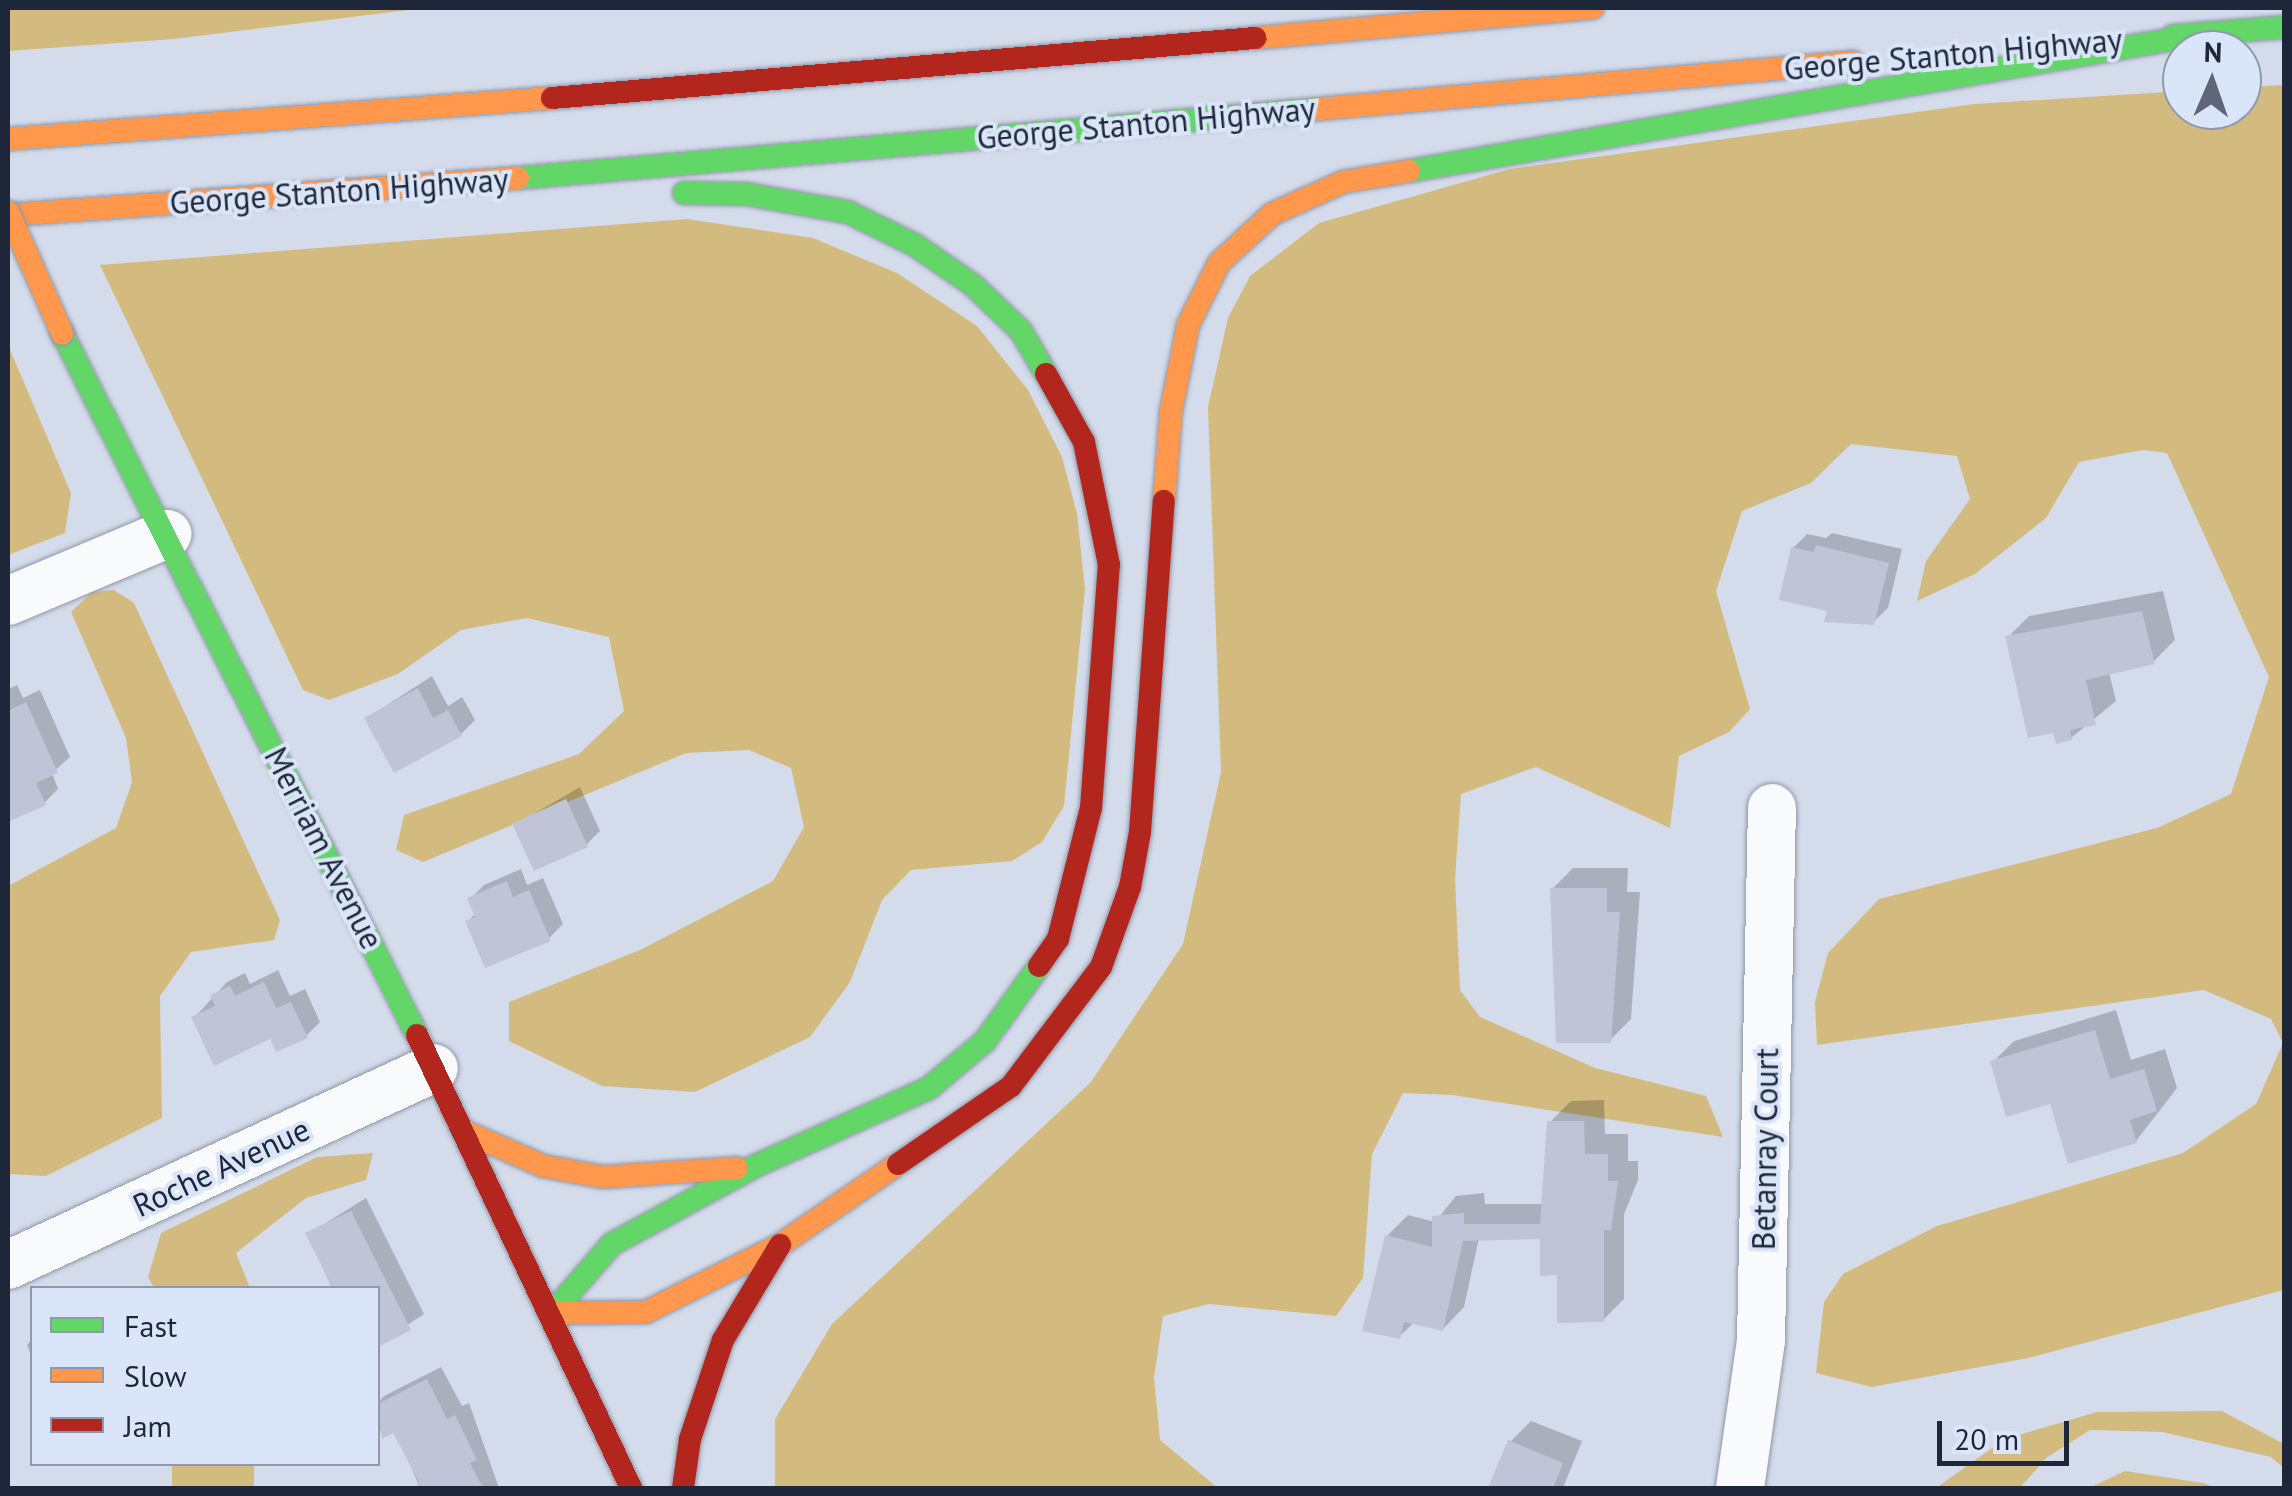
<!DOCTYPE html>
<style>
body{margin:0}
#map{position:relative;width:2292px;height:1496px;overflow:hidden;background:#d4dcec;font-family:"PT Sans",sans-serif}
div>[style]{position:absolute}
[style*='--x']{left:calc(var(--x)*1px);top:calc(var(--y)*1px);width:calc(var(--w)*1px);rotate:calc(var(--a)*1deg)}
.forest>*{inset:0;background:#d3bb7f}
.shadow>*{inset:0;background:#0003}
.building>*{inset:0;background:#c0c4d7}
.roads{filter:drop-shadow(0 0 2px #9097a7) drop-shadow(0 0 2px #9097a7)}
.street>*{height:48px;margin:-24px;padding:0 24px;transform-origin:24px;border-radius:24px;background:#f9fafc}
.fast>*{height:22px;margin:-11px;padding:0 11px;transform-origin:11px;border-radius:11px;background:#63d668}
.slow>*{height:22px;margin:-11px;padding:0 11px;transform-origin:11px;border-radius:11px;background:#ff974d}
.jam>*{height:22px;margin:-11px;padding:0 11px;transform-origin:11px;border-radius:11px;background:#b3261e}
.bridges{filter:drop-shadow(0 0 2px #9097a7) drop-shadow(0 0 2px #9097a7)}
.slow-bridge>*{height:22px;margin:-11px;padding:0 11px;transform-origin:11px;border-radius:11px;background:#ff974d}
span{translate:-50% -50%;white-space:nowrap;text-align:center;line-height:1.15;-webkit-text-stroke:8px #dbe5f9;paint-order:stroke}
.street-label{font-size:32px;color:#1e273a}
.frame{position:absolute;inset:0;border:10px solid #1e273a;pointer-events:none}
.legend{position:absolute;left:30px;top:1286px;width:350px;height:180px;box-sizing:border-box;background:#dbe5f9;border:2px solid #8f99ad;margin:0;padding:12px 18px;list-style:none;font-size:30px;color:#1e273a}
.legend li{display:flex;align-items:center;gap:20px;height:50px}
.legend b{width:50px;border:2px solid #8f99ad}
.north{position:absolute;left:2162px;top:30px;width:100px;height:100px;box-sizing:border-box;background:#dbe5f9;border:2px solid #8f99ad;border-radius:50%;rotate:2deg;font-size:28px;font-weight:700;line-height:40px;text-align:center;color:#1e273a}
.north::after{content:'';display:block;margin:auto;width:35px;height:45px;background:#5e6678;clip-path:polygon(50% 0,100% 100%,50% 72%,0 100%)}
.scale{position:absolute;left:1937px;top:1421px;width:132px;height:45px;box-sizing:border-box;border:5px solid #1e273a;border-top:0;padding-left:12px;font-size:30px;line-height:35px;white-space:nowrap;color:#1e273a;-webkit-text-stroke:8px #dbe5f9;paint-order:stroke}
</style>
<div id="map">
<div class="forest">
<div style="clip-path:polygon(8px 8px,425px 8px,174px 39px,8px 51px)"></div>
<div style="clip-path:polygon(2284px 85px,2284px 1290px,2028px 1358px,1872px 1387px,1816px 1373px,1824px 1302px,1843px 1274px,1937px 1226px,2183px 1153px,2256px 1104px,2283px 1043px,2271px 1019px,2204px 990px,1817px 1045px,1815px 1002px,1828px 953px,1879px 899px,2157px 828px,2231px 794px,2269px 677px,2167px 453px,2143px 450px,2079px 462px,2046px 518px,1975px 574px,1917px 601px,1926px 561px,1970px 499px,1957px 456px,1851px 444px,1811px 483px,1742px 511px,1716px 591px,1750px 709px,1729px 732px,1679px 756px,1670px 828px,1536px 767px,1461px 794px,1455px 879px,1460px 990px,1480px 1017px,1595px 1068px,1706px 1096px,1723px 1137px,1452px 1095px,1403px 1093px,1372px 1154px,1363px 1278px,1336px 1316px,1209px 1304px,1163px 1316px,1154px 1378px,1160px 1440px,1218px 1488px,775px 1488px,775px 1419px,832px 1324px,1091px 1082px,1183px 944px,1221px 772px,1208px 407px,1228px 318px,1250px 276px,1319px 223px,1510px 169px,1974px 104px,2182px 91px,2182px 110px,2242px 110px,2242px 87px)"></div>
<div style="clip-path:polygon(687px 219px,813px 238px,897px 273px,977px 326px,1028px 390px,1062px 457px,1077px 514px,1085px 589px,1064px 806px,1042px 842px,1012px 861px,911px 870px,882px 900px,850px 982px,810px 1037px,695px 1092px,602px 1086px,509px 1041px,509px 1002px,640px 950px,773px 881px,804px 827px,791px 768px,749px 750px,686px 753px,423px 862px,396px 850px,404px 815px,579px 754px,624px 711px,609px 637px,527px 618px,461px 630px,398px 674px,329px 700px,303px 690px,100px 265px)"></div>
<div style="clip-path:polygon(8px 345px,71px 493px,65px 533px,8px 555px)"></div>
<div style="clip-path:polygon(114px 590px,134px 603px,280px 920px,274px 940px,191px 952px,160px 996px,162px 1118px,46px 1176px,8px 1174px,8px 886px,116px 828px,132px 782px,126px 738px,71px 612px,92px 592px)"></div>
<div style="clip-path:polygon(373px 1153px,366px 1180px,306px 1198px,236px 1253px,250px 1288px,154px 1288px,148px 1277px,161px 1233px,317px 1157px)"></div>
<div style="clip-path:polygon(2222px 1411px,2284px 1444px,2284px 1468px,2271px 1457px,2162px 1432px,2090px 1430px,2046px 1458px,2020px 1488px,1936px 1488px,2005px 1439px,2097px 1412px)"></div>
<div style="clip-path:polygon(172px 1464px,254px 1464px,254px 1488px,172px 1488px)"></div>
<div style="clip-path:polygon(2125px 1471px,2203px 1483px,2218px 1488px,2089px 1488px)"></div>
</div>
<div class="shadow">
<div style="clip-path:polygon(1832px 533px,1902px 549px,1888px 608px,1873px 622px,1830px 609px,1793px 548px,1807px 534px,1826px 538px)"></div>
<div style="clip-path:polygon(2163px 591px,2175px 640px,2153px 662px,2109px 672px,2116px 701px,2071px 738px,2008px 637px,2029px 616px)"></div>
<div style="clip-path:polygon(432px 676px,448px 706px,462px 697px,475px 720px,461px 734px,367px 718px)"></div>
<div style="clip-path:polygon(17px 685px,23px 698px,40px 690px,70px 757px,52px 773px,58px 789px,44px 803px,8px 819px,8px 689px)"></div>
<div style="clip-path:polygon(580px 787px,600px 831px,586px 845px,515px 825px)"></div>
<div style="clip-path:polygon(1573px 868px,1628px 868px,1627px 892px,1640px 892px,1631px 1019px,1610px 1040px,1552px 889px)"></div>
<div style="clip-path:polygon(521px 869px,527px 885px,543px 878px,563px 924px,549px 938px,468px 921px,476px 913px,470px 899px,484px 885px)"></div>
<div style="clip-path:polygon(278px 970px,290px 996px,305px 989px,320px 1022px,306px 1036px,272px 1036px,194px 1018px,227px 982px,245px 973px,250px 984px)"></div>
<div style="clip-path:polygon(2116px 1010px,2131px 1060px,2165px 1049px,2177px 1088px,2136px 1141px,2051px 1101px,1993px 1062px,2014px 1041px)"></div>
<div style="clip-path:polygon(1604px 1100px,1605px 1134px,1628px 1134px,1628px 1161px,1638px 1161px,1638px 1180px,1624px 1214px,1624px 1299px,1603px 1320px,1559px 1273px,1542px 1236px,1479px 1238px,1464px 1307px,1443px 1329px,1414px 1322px,1399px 1337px,1387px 1236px,1408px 1215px,1435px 1222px,1456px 1196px,1484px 1193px,1485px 1204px,1544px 1204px,1550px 1122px,1571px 1101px)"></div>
<div style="clip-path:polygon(366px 1198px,424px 1314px,378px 1344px,378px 1288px,332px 1288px,308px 1234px)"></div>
<div style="clip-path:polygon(32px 1339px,32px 1358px,27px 1345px)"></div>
<div style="clip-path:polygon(441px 1367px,462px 1406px,469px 1403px,499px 1488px,420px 1488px,395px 1429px,383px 1436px,378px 1425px,378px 1402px,384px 1396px)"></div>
<div style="clip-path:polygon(1531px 1421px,1582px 1441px,1563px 1488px,1488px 1488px,1510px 1442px)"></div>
</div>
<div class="building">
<div style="clip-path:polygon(1816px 545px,1889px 563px,1874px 625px,1824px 622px,1827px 611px,1779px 600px,1791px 547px,1814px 552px)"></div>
<div style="clip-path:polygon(2142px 611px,2155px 664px,2086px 680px,2096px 725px,2070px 730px,2072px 740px,2056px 744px,2053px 733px,2028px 738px,2005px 636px)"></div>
<div style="clip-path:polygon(418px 688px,433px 718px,448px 710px,462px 736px,394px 773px,364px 718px)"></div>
<div style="clip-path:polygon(26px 702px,58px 773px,36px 783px,46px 805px,8px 822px,8px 711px)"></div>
<div style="clip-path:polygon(566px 799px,588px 847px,534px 871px,512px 824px)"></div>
<div style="clip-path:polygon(507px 881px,513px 897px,529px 890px,551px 941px,485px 968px,465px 921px,475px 917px,467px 898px)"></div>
<div style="clip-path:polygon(1550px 888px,1607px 888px,1607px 912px,1620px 912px,1611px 1043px,1556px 1043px)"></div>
<div style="clip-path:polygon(264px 982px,276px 1008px,291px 1002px,308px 1038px,276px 1052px,270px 1039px,214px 1066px,191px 1017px,215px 1006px,210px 995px,230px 986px,235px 996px)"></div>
<div style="clip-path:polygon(2095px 1030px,2110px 1079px,2144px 1069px,2157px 1111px,2130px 1120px,2137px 1143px,2068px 1164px,2050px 1104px,2006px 1117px,1990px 1061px)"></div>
<div style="clip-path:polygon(1547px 1121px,1584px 1121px,1585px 1154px,1608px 1154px,1608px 1181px,1618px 1181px,1611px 1230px,1604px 1230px,1604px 1322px,1557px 1323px,1557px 1275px,1540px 1276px,1540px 1239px,1463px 1241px,1443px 1331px,1404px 1322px,1400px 1339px,1362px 1331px,1385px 1235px,1432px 1247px,1432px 1216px,1464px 1213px,1464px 1224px,1540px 1224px)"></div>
<div style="clip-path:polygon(351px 1211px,411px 1330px,378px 1347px,378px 1288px,333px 1288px,305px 1233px)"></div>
<div style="clip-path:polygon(427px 1379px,447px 1419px,455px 1415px,477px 1460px,470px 1463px,483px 1488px,415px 1488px,419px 1482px,393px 1433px,382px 1439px,378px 1404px)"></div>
<div style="clip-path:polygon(1508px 1440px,1563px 1463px,1553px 1488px,1481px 1488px,1489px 1485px)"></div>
</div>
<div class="roads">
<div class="street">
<div style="--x:8;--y:601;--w:173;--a:-22.8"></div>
<div style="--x:8;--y:1265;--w:469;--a:-24.8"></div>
<div style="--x:1740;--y:1488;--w:149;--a:-81.9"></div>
<div style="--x:1761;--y:1340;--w:532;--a:-88.82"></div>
</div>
<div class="fast">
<div style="--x:2173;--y:36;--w:111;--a:-4.6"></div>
<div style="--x:1409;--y:171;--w:812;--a:-9.79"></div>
<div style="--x:518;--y:178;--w:803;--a:-4.93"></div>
<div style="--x:684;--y:193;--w:62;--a:0.9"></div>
<div style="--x:746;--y:194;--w:104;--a:10"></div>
<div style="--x:848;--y:212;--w:75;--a:26.2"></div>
<div style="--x:915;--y:245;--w:70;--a:34.6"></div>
<div style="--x:973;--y:285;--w:66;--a:43.8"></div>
<div style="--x:1021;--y:331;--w:50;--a:59.8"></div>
<div style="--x:62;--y:333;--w:787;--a:63.17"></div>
<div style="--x:552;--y:1313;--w:91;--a:-49"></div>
<div style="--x:612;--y:1244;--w:163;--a:-28.6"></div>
<div style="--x:755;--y:1166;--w:191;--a:-24.1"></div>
<div style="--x:929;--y:1088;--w:73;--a:-40"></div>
<div style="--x:985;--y:1041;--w:92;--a:-54.2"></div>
</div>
<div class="slow">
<div style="--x:1255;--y:38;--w:339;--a:-5.1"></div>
<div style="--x:1318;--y:109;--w:537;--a:-5.02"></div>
<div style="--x:8;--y:139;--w:546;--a:-4.31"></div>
<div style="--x:8;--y:215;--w:511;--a:-4.15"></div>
<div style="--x:1164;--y:501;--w:90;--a:-85.6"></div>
<div style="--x:1171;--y:411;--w:88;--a:-78.8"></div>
<div style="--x:1188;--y:325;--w:69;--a:-63.4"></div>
<div style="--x:1219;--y:263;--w:72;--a:-42.8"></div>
<div style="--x:1272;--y:214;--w:78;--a:-24.3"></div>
<div style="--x:1343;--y:182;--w:67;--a:-9.5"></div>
<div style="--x:466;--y:1132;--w:84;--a:23.8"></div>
<div style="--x:543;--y:1166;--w:61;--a:10.4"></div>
<div style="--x:603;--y:1177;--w:134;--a:-3.8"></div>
<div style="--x:552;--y:1313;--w:94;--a:-0.6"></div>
<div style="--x:646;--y:1312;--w:150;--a:-26.6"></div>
<div style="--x:780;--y:1245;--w:143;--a:-34.5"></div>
</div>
<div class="jam">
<div style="--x:552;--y:98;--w:706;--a:-4.88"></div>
<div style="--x:1039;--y:966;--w:33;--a:-55"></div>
<div style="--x:1058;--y:939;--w:135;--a:-75.9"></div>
<div style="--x:1091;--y:808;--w:244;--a:-85.8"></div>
<div style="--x:1109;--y:565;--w:126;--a:-101.5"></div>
<div style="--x:1084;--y:442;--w:78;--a:-119.2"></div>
<div style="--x:417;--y:1035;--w:501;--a:64.71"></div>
<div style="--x:898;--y:1164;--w:137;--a:-34.6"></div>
<div style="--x:1011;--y:1086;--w:149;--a:-52.9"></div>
<div style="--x:1101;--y:967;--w:85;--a:-70.1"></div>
<div style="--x:1130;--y:887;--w:56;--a:-79.7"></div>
<div style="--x:1140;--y:832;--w:332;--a:-85.9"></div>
<div style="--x:683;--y:1488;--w:49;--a:-81.9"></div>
<div style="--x:690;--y:1439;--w:104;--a:-71.6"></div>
<div style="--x:723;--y:1340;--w:111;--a:-59"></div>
</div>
</div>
<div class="bridges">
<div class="slow-bridge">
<div style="--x:8;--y:212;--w:133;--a:65.9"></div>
</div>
</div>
<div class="street-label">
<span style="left:1953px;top:54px;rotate:-5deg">George Stanton Highway</span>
<span style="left:1146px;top:123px;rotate:-5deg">George Stanton Highway</span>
<span style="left:339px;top:191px;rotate:-4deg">George Stanton Highway</span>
<span style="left:324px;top:848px;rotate:63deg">Merriam Avenue</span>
<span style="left:1765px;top:1149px;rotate:-89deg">Betanray Court</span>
<span style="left:221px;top:1167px;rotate:-25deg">Roche Avenue</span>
</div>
<div class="frame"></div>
<ul class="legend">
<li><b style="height:12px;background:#63d668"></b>Fast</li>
<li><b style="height:12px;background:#ff974d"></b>Slow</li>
<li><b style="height:12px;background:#b3261e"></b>Jam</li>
</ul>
<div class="north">N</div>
<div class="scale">20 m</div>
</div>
